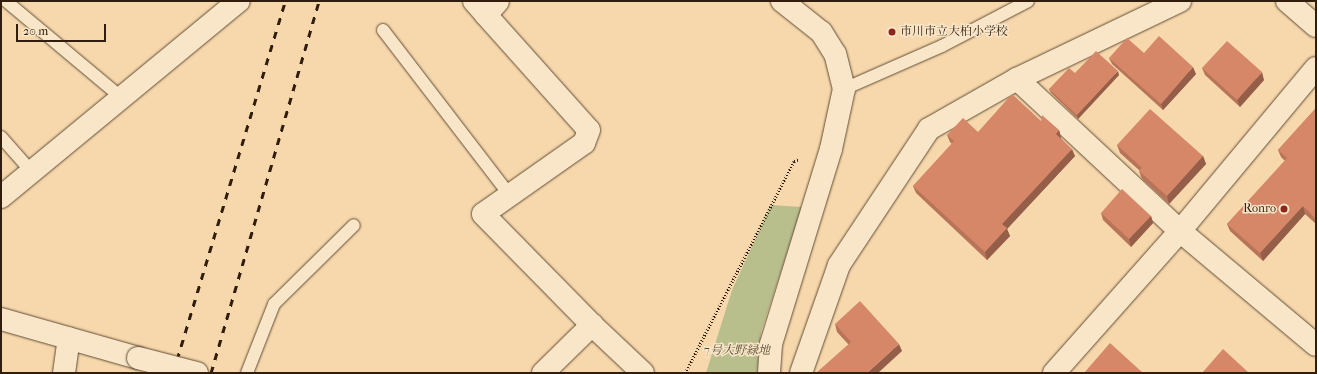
<!DOCTYPE html>
<meta charset="utf-8">
<style>
body{margin:0}
#map{position:relative;width:1317px;height:374px;overflow:hidden;background:#f6d8ac;font-family:"IM FELL French Canon","Noto Serif JP",serif}
div>[style]{position:absolute}
[style*='--x']{left:calc(var(--x)*1px);top:calc(var(--y)*1px);width:calc(var(--w)*1px);rotate:calc(var(--a)*1deg)}
.green>*{inset:0;background:#b8bf8d}
.path>*{height:2.5px;margin-top:-1.25px;transform-origin:0;background:repeating-linear-gradient(90deg,#301d0c 0 1px,transparent 0 3px)}
.roads{filter:drop-shadow(0 0 1px #624c34) drop-shadow(0 0 1px #624c34)}
.lane>*{height:12px;margin:-6px;padding:0 6px;transform-origin:6px;border-radius:6px;background:#f9e6c9}
.street>*{height:22px;margin:-11px;padding:0 11px;transform-origin:11px;border-radius:11px;background:#f9e6c9}
.secondary>*{height:22px;margin:-11px;padding:0 11px;transform-origin:11px;border-radius:11px;background:#f9e6c9}
.rail>*{height:3px;margin-top:-1.5px;transform-origin:0;background:repeating-linear-gradient(90deg,#301d0c 0 7px,transparent 0 14px)}
.bridges{filter:drop-shadow(0 0 1px #624c34) drop-shadow(0 0 1px #624c34)}
.street-bridge>*{height:22px;margin:-11px;padding:0 11px;transform-origin:11px;border-radius:11px;background:#f9e6c9}
.wall>*{inset:0;background:#b77459}
.shaded-wall>*{inset:0;background:#955e49}
.building>*{inset:0;background:#d58768}
.dots>*{width:11px;height:11px;translate:-50% -50%;box-sizing:border-box;border:2px solid #f9e6c9;border-radius:50%}
span{translate:-50% -50%;white-space:nowrap;text-align:center;line-height:1.15;-webkit-text-stroke:3px #f9e6c9;paint-order:stroke}
.poi-label{font-size:12px;color:#301d0c}
.left{translate:0 -50%;text-align:left}
.right{translate:-100% -50%;text-align:right}
.park-label{font-size:12px;color:#594e33;font-style:italic}
.frame{position:absolute;inset:0;border:2px solid #301d0c;pointer-events:none}
.scale{position:absolute;left:16px;top:24px;width:90px;height:18px;box-sizing:border-box;border:2px solid #301d0c;border-top:0;padding-left:5px;font-size:12px;line-height:14px;white-space:nowrap;color:#301d0c;-webkit-text-stroke:3px #f9e6c9;paint-order:stroke}
</style>
<div id="map">
<div class="green">
<div style="clip-path:polygon(771px 205px,802px 207px,761px 332px,757px 373px,706px 373px,732px 290px)"></div>
</div>
<div class="path">
<div style="--x:685;--y:373;--w:238;--a:-62.8"></div>
<div style="--x:794;--y:161;--w:5;--a:-22"></div>
</div>
<div class="roads">
<div class="lane">
<div style="--x:6;--y:1;--w:151;--a:39.9"></div>
<div style="--x:383;--y:30;--w:207;--a:52.5"></div>
<div style="--x:844;--y:89;--w:107;--a:-23.7"></div>
<div style="--x:942;--y:46;--w:97;--a:-27.6"></div>
<div style="--x:1;--y:137;--w:47;--a:48.5"></div>
<div style="--x:247;--y:373;--w:74;--a:-68.6"></div>
<div style="--x:274;--y:304;--w:112;--a:-44.6"></div>
</div>
<div class="street">
<div style="--x:474;--y:1;--w:18;--a:49"></div>
<div style="--x:486;--y:15;--w:18;--a:-49"></div>
<div style="--x:1287;--y:1;--w:38;--a:41"></div>
<div style="--x:486;--y:15;--w:154;--a:48.2"></div>
<div style="--x:589;--y:130;--w:14;--a:111"></div>
<div style="--x:584;--y:143;--w:123;--a:144.9"></div>
<div style="--x:483;--y:214;--w:156;--a:45.5"></div>
<div style="--x:592;--y:325;--w:70;--a:43.3"></div>
<div style="--x:1017;--y:79;--w:223;--a:43"></div>
<div style="--x:1180;--y:231;--w:177;--a:40"></div>
<div style="--x:1;--y:197;--w:308;--a:-39.5"></div>
<div style="--x:1;--y:319;--w:142;--a:15.9"></div>
<div style="--x:64;--y:373;--w:35;--a:-82"></div>
<div style="--x:543;--y:373;--w:69;--a:-44.4"></div>
<div style="--x:769;--y:373;--w:29;--a:-86"></div>
<div style="--x:771;--y:344;--w:204;--a:-72.9"></div>
<div style="--x:831;--y:149;--w:61;--a:-77.8"></div>
<div style="--x:844;--y:89;--w:36;--a:-104"></div>
<div style="--x:835;--y:54;--w:26;--a:-122"></div>
<div style="--x:821;--y:32;--w:50;--a:-141.5"></div>
<div style="--x:801;--y:373;--w:114;--a:-70.6"></div>
<div style="--x:839;--y:265;--w:163;--a:-56.5"></div>
<div style="--x:929;--y:129;--w:101;--a:-29.6"></div>
<div style="--x:1017;--y:79;--w:181;--a:-25.6"></div>
</div>
<div class="secondary">
<div style="--x:1054;--y:373;--w:190;--a:-48.4"></div>
<div style="--x:1180;--y:231;--w:212;--a:-50.2"></div>
</div>
</div>
<div class="rail">
<div style="--x:173;--y:373;--w:388;--a:-73.2"></div>
<div style="--x:211;--y:373;--w:387;--a:-73.8"></div>
</div>
<div class="bridges">
<div class="street-bridge">
<div style="--x:138;--y:358;--w:61;--a:14.3"></div>
</div>
</div>
<div class="wall">
<div style="clip-path:polygon(1144px 53px,1196px 74px,1163px 110px,1112px 64px,1109px 58px)"></div>
<div style="clip-path:polygon(1202px 68px,1264px 80px,1240px 107px,1205px 75px)"></div>
<div style="clip-path:polygon(1075px 73px,1119px 75px,1078px 119px,1051px 93px,1049px 89px)"></div>
<div style="clip-path:polygon(1316px 108px,1316px 224px,1305px 214px,1263px 261px,1230px 231px,1227px 224px,1285px 161px,1281px 157px,1278px 150px)"></div>
<div style="clip-path:polygon(1059px 130px,1061px 138px,1075px 156px,1007px 229px,1010px 236px,987px 260px,916px 193px,913px 186px,952px 144px,950px 142px,947px 135px,978px 132px)"></div>
<div style="clip-path:polygon(1117px 145px,1203px 156px,1206px 164px,1169px 204px,1142px 179px,1139px 171px,1140px 171px,1120px 153px)"></div>
<div style="clip-path:polygon(1101px 213px,1151px 216px,1153px 223px,1131px 247px,1103px 220px)"></div>
<div style="clip-path:polygon(835px 324px,902px 351px,848px 344px,837px 332px)"></div>
</div>
<div class="shaded-wall">
<div style="clip-path:polygon(1193px 67px,1196px 74px,1163px 110px,1161px 104px)"></div>
<div style="clip-path:polygon(1118px 71px,1119px 75px,1078px 119px,1077px 115px)"></div>
<div style="clip-path:polygon(1262px 72px,1264px 80px,1240px 107px,1237px 100px)"></div>
<div style="clip-path:polygon(1059px 130px,1061px 138px,1058px 141px,1056px 134px)"></div>
<div style="clip-path:polygon(1072px 149px,1075px 156px,1007px 229px,1010px 236px,987px 260px,985px 252px,1002px 224px)"></div>
<div style="clip-path:polygon(1203px 156px,1206px 164px,1169px 204px,1167px 196px)"></div>
<div style="clip-path:polygon(1303px 206px,1305px 214px,1263px 261px,1260px 253px)"></div>
<div style="clip-path:polygon(1151px 216px,1153px 223px,1131px 247px,1129px 239px)"></div>
<div style="clip-path:polygon(899px 344px,902px 351px,878px 373px,867px 373px)"></div>
</div>
<div class="building">
<div style="clip-path:polygon(1159px 36px,1193px 67px,1161px 104px,1109px 58px,1127px 38px,1144px 53px)"></div>
<div style="clip-path:polygon(1227px 41px,1262px 72px,1237px 100px,1202px 68px)"></div>
<div style="clip-path:polygon(1096px 51px,1118px 71px,1077px 115px,1049px 89px,1069px 68px,1075px 73px)"></div>
<div style="clip-path:polygon(1012px 94px,1041px 121px,1042px 115px,1059px 130px,1056px 134px,1072px 149px,1002px 224px,1007px 228px,985px 252px,913px 186px,954px 141px,947px 135px,963px 118px,978px 132px)"></div>
<div style="clip-path:polygon(1316px 108px,1316px 219px,1303px 206px,1260px 253px,1227px 224px,1287px 158px,1278px 150px)"></div>
<div style="clip-path:polygon(1150px 109px,1203px 156px,1167px 196px,1139px 171px,1142px 168px,1117px 145px)"></div>
<div style="clip-path:polygon(1122px 189px,1151px 216px,1129px 239px,1101px 213px)"></div>
<div style="clip-path:polygon(860px 301px,899px 344px,867px 373px,816px 373px,851px 342px,835px 324px)"></div>
<div style="clip-path:polygon(1110px 343px,1143px 373px,1084px 373px)"></div>
<div style="clip-path:polygon(1223px 349px,1249px 373px,1202px 373px)"></div>
</div>
<div class="dots">
<div style="left:892px;top:32px;background:#8f2418"></div>
<div style="left:1284px;top:209px;background:#8f2418"></div>
</div>
<div class="poi-label">
<span class="left" style="left:900px;top:32px">市川市立大柏小学校</span>
<span class="right" style="left:1276px;top:209px">Ronro</span>
</div>
<div class="park-label">
<span style="left:737px;top:351px">7号大野緑地</span>
</div>
<div class="frame"></div>
<div class="scale">20 m</div>
</div>
